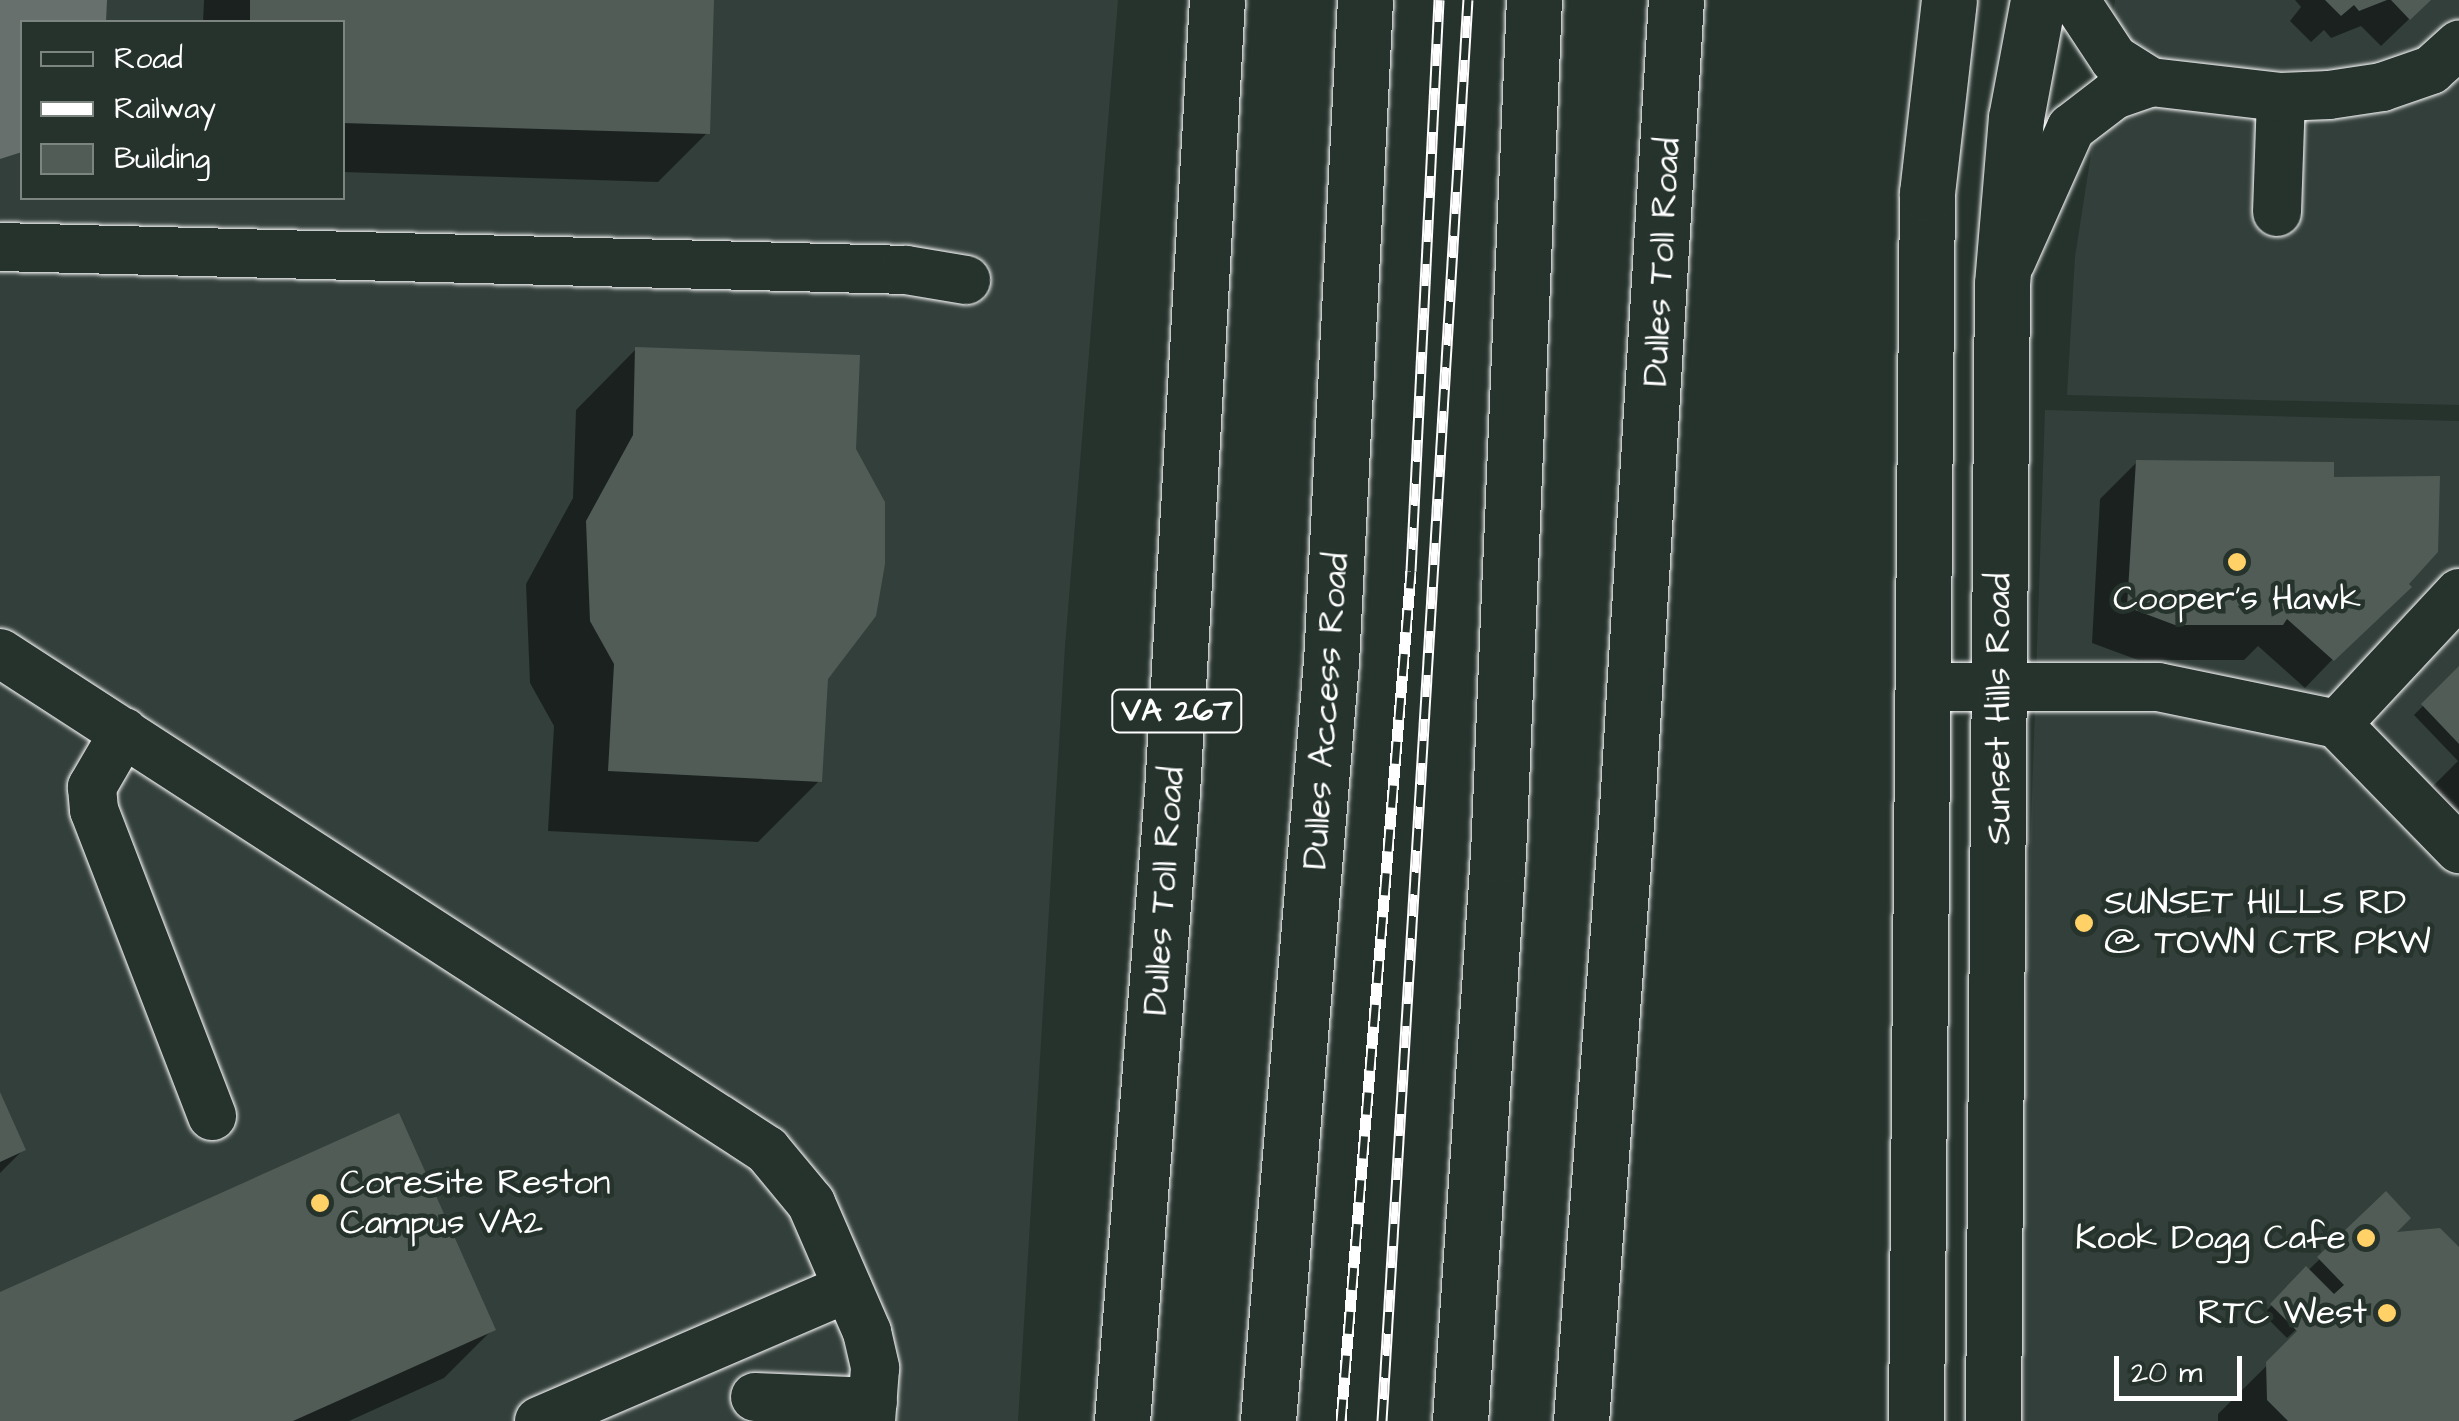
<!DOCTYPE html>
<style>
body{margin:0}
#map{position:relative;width:2459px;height:1421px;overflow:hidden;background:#26332d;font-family:"Architects Daughter",sans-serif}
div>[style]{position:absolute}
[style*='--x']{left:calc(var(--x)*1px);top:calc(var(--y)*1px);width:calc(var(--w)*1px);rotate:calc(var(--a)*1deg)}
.built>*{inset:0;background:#333f3a}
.water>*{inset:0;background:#67706c}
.shadow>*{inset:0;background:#0007}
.building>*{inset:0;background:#515c57}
.roads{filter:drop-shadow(0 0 2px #fff) drop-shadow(0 0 2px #fff)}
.minor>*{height:48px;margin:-24px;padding:0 24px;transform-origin:24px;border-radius:24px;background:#26332d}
.major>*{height:55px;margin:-27.5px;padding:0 27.5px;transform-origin:27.5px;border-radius:27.5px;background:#26332d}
.highway>*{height:55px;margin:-27.5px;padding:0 27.5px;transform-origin:27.5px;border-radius:27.5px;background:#26332d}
.rail>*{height:11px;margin-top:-5.5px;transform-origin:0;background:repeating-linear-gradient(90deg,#26332d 0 22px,#fff 0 44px);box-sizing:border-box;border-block:2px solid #fff}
.dots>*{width:28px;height:28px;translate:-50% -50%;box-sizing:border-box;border:5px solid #26332d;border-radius:50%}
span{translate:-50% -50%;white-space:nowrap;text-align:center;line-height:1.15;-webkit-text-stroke:9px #26332d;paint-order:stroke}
.shield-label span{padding:2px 8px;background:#26332d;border:2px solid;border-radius:8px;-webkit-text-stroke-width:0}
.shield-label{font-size:32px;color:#fff;font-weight:700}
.street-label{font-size:35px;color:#fff}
.poi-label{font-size:35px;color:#fff}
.left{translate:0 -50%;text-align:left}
.right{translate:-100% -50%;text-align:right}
.legend{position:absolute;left:20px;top:20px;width:325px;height:180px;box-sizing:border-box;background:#26332d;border:2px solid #7d8581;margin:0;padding:12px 18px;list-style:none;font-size:30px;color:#fff}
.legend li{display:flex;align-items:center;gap:20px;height:50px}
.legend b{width:50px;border:2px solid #7d8581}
.scale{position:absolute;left:2114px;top:1356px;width:128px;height:45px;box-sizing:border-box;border:5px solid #fff;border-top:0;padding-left:12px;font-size:30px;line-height:35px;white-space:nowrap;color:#fff;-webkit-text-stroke:8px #26332d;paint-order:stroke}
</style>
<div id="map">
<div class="built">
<div style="clip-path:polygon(evenodd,0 0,1118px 0,1065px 646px,1018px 1421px,0 1421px,0 0,22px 22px,342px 22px,342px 198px,22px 198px,22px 22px)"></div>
<div style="clip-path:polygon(2115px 0,2459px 0,2459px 405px,2067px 395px,2075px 257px)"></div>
<div style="clip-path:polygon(2045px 410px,2459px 421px,2459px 1421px,2011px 1421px)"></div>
</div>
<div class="water">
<div style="clip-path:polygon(0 0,107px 0,106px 22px,22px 22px,22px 152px,0 159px)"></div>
</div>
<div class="shadow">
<div style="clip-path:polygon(204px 0,711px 0,707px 133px,658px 182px,342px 172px,342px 22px,203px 22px)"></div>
<div style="clip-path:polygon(2295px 0,2429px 0,2381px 46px,2361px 26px,2331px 38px,2324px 30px,2311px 42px,2290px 21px,2301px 7px)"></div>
<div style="clip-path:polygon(636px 349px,826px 678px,819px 781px,758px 842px,548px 831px,554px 726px,530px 683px,526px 584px,573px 498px,576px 410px)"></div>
<div style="clip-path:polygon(2137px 462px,2331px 480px,2405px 584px,2305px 688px,2258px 646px,2244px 660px,2138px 660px,2092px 643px,2100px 499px)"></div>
<div style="clip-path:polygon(2459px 669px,2459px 821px,2431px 788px,2458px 761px,2414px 715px)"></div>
<div style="clip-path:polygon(0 1098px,23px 1150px,0 1173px)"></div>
<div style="clip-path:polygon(2386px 1195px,2391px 1235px,2459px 1251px,2459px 1421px,2218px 1421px,2218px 1414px,2390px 1243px,2287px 1338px,2263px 1314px)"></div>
<div style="clip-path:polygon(0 1295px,493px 1329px,444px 1378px,349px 1421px,0 1421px)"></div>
</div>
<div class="building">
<div style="clip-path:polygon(250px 0,714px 0,710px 134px,342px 123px,342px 22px,250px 22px)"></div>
<div style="clip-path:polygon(2325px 0,2387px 0,2359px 11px,2354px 5px,2341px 16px)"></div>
<div style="clip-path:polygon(2391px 0,2431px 0,2410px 20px)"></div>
<div style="clip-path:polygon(635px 347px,860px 355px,856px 449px,885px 502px,885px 564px,876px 616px,828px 679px,822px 782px,608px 771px,614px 664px,590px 621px,586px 521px,633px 435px)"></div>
<div style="clip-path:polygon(2136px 460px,2334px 462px,2334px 477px,2440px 476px,2438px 552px,2409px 584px,2412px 587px,2334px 661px,2287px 619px,2283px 625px,2175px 625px,2127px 607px)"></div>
<div style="clip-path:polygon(2459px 666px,2459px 744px,2421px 704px)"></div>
<div style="clip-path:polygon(0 1092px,26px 1150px,0 1162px)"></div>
<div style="clip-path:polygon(399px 1113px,496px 1330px,293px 1421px,0 1421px,0 1292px)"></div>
<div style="clip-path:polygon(2386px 1191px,2411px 1218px,2397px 1232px,2440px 1228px,2459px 1247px,2459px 1421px,2288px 1421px,2267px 1400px,2266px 1362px,2297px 1331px,2270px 1304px,2306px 1266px,2334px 1294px,2344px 1285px,2317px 1257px)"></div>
</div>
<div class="roads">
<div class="minor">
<div style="--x:2075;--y:0;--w:71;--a:56.5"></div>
<div style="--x:2114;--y:59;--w:44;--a:31.9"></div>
<div style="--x:2277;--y:212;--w:115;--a:-88"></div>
<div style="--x:0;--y:247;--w:906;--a:1.45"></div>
<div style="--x:906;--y:270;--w:61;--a:9.5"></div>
<div style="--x:2011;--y:262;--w:147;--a:-65.9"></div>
<div style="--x:2071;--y:128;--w:54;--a:-37.5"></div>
<div style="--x:2114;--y:95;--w:39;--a:-19"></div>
<div style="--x:2151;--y:82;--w:131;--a:6.6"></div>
<div style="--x:2281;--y:97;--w:48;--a:-2.4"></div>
<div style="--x:2329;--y:95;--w:54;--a:-8.6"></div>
<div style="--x:2382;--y:87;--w:52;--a:-19.1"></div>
<div style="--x:2431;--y:70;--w:38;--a:-42"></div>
<div style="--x:0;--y:653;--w:914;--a:32.94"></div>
<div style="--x:767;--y:1150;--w:69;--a:50.3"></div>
<div style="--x:811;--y:1203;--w:141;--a:66.5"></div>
<div style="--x:867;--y:1332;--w:37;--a:77"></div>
<div style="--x:875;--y:1368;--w:53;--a:94.3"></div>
<div style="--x:1922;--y:687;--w:236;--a:0"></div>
<div style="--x:2158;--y:687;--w:183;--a:11.7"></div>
<div style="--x:2337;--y:724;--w:175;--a:45.7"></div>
<div style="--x:2337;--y:724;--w:179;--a:-47"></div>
<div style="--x:124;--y:732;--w:64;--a:120.2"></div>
<div style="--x:92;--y:787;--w:23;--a:85"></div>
<div style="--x:94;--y:810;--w:328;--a:68.9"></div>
<div style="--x:755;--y:1397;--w:118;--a:2.4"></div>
<div style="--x:539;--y:1421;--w:336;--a:-23.3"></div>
</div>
<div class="major">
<div style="--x:1916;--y:1421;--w:1228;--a:-89.49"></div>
<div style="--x:1927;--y:193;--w:194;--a:-83.5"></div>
<div style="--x:1993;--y:1421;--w:1137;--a:-89.55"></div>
<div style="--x:2002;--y:284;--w:167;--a:-85.2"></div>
<div style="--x:2016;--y:118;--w:120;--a:-79.4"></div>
</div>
<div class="highway">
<div style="--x:1122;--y:1421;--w:631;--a:-85.46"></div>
<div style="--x:1172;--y:792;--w:793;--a:-86.75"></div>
<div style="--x:1268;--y:1421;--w:762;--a:-85.26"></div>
<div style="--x:1331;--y:662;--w:663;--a:-87.06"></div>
<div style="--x:1460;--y:1421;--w:568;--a:-86.17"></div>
<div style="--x:1498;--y:854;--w:855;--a:-87.59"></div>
<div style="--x:1581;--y:1421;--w:599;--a:-85.69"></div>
<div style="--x:1626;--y:824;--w:826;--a:-86.53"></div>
</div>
</div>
<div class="rail">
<div style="--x:1341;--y:1421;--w:853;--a:-85.29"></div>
<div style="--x:1411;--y:571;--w:572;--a:-87.19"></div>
<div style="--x:1382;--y:1421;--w:1424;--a:-86.54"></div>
</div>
<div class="dots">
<div style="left:2237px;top:562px;background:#ffd166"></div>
<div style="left:2084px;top:923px;background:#ffd166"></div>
<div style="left:320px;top:1203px;background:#ffd166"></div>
<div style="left:2366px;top:1238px;background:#ffd166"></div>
<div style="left:2387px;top:1313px;background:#ffd166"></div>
</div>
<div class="shield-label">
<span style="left:1177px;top:711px">VA 267</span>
</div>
<div class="street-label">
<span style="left:1662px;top:262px;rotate:-87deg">Dulles Toll Road</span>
<span style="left:1999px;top:709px;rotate:-90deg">Sunset Hills Road</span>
<span style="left:1326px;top:711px;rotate:-86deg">Dulles Access Road</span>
<span style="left:1164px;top:891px;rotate:-86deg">Dulles Toll Road</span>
</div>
<div class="poi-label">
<span style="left:2237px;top:599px">Cooper's Hawk</span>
<span class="left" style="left:2104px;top:923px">SUNSET HILLS RD<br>@ TOWN CTR PKW</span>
<span class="left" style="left:340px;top:1203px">CoreSite Reston<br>Campus VA2</span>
<span class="right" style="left:2346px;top:1238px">Kook Dogg Cafe</span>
<span class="right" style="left:2367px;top:1313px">RTC West</span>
</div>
<ul class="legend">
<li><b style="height:12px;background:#26332d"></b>Road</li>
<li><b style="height:12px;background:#fff"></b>Railway</li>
<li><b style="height:28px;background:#515c57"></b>Building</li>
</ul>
<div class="scale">20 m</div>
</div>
